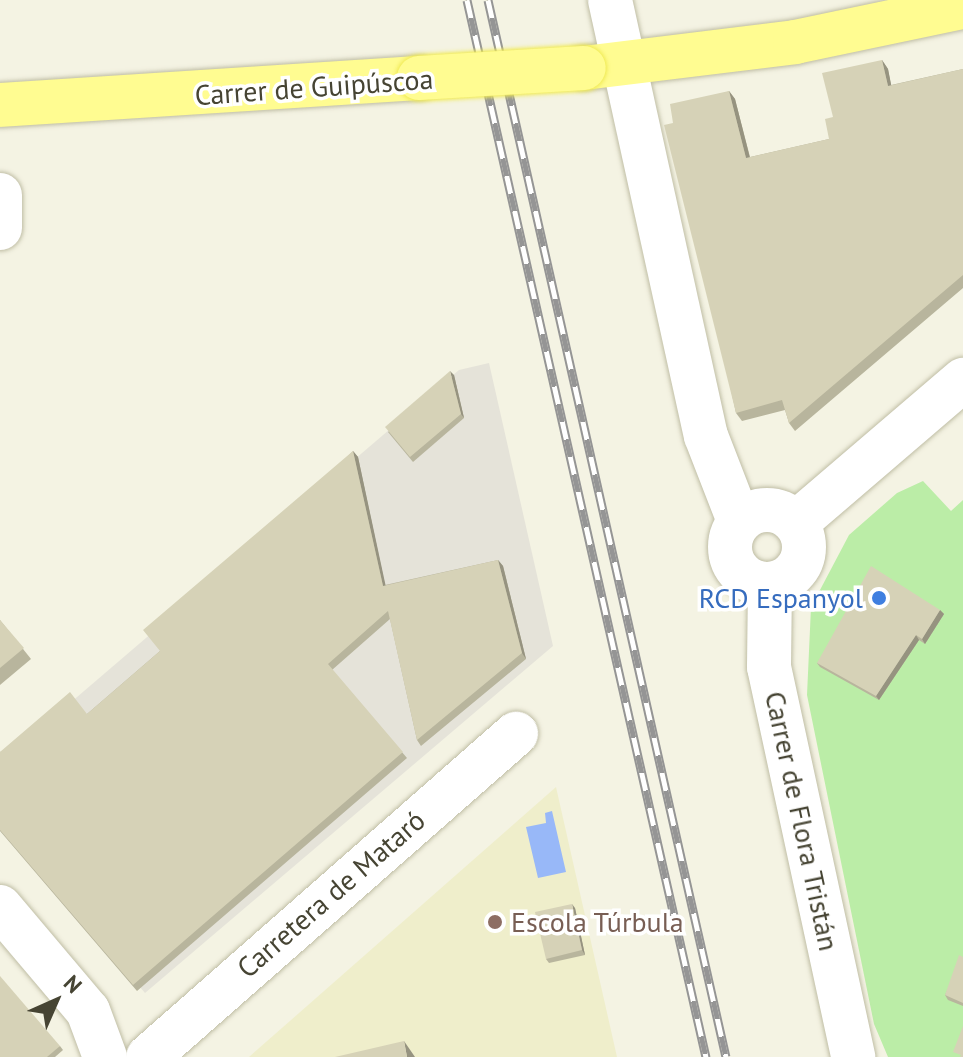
<!DOCTYPE html>
<meta charset="utf-8">
<style>
body{margin:0}
#map{position:relative;width:963px;height:1057px;overflow:hidden;background:#f4f3e3;font-family:"PT Sans",sans-serif}
div>[style]{position:absolute}
[style*='--x']{left:calc(var(--x)*1px);top:calc(var(--y)*1px);width:calc(var(--w)*1px);rotate:calc(var(--a)*1deg)}
.industrial>*{inset:0;background:#e5e3d9}
.education>*{inset:0;background:#efeecb}
.green>*{inset:0;background:#bbeda7}
.water>*{inset:0;background:#98b8f8}
.roads{filter:drop-shadow(0 0 2px #c0bea5) drop-shadow(0 0 2px #c0bea5)}
.minor>*{height:44px;margin:-22px;padding:0 22px;transform-origin:22px;border-radius:22px;background:#fff}
.minor>.ring{margin:-22px;padding:0;box-sizing:content-box;background:none;border:44px solid #fff;border-radius:50%}
.major>*{height:44px;margin:-22px;padding:0 22px;transform-origin:22px;border-radius:22px;background:#fffc91}
.rail>*{height:9px;margin-top:-4.5px;transform-origin:0;background:repeating-linear-gradient(90deg,#fff 0 18px,#959595 0 36px);box-sizing:border-box;border-block:2px solid #959595}
.bridges{filter:drop-shadow(0 0 2px #f0ea55) drop-shadow(0 0 2px #f0ea55)}
.major-bridge>*{height:44px;margin:-22px;padding:0 22px;transform-origin:22px;border-radius:22px;background:#fffc91}
.wall>*{inset:0;background:#b8b59d}
.shaded-wall>*{inset:0;background:#969380}
.building>*{inset:0;background:#d6d2b7}
.dots>*{width:22px;height:22px;translate:-50% -50%;box-sizing:border-box;border:4px solid #fff;border-radius:50%}
span{translate:-50% -50%;white-space:nowrap;text-align:center;line-height:1.15;-webkit-text-stroke:7px #fff;paint-order:stroke}
.street-label{font-size:28px;color:#464433}
.shop-label{font-size:28px;color:#366cbe}
.right{translate:-100% -50%;text-align:right}
.education-label{font-size:28px;color:#785e54}
.left{translate:0 -50%;text-align:left}
.north{position:absolute;left:16px;top:961px;width:80px;height:80px;-webkit-text-stroke:6px #fff;paint-order:stroke;rotate:45deg;font-size:22px;font-weight:700;line-height:32px;text-align:center;color:#464433}
.north::after{content:'';display:block;margin:auto;width:28px;height:36px;background:#464433;clip-path:polygon(50% 0,100% 100%,50% 72%,0 100%)}
</style>
<div id="map">
<div class="industrial">
<div style="clip-path:polygon(489px 363px,553px 646px,145px 993px,0 824px,0 763px,459px 370px)"></div>
</div>
<div class="education">
<div style="clip-path:polygon(556px 787px,617px 1057px,249px 1057px)"></div>
</div>
<div class="green">
<div style="clip-path:polygon(923px 481px,951px 511px,963px 500px,963px 1057px,888px 1057px,874px 1024px,807px 695px,811px 607px,849px 535px,897px 493px)"></div>
</div>
<div class="water">
<div style="clip-path:polygon(552px 811px,566px 872px,538px 878px,526px 827px,546px 823px,545px 813px)"></div>
</div>
<div class="roads">
<div class="minor">
<div style="--x:610;--y:0;--w:446;--a:77.6"></div>
<div style="--x:706;--y:436;--w:91;--a:68.8"></div>
<div style="--x:0;--y:195;--w:33;--a:90"></div>
<div class="ring" style="left:730px;top:510px;width:30px;height:30px"></div>
<div style="--x:796;--y:523;--w:220;--a:-40.6"></div>
<div style="--x:770;--y:584;--w:83;--a:90.7"></div>
<div style="--x:769;--y:667;--w:399;--a:77.8"></div>
<div style="--x:0;--y:907;--w:136;--a:49.8"></div>
<div style="--x:88;--y:1011;--w:49;--a:69.7"></div>
<div style="--x:148;--y:1057;--w:490;--a:-41.3"></div>
</div>
<div class="major">
<div style="--x:584;--y:68;--w:213;--a:-7"></div>
<div style="--x:795;--y:42;--w:172;--a:-11.8"></div>
<div style="--x:0;--y:105;--w:420;--a:-3.7"></div>
</div>
</div>
<div class="rail">
<div style="--x:467;--y:0;--w:1084;--a:77.26"></div>
<div style="--x:488;--y:0;--w:1083;--a:77.31"></div>
</div>
<div class="bridges">
<div class="major-bridge">
<div style="--x:419;--y:78;--w:165;--a:-3.5"></div>
</div>
</div>
<div class="wall">
<div style="clip-path:polygon(882px 60px,888px 69px,891px 85px,963px 69px,963px 288px,795px 431px,789px 423px,785px 410px,742px 421px,736px 413px,673px 123px,729px 91px,735px 99px,750px 157px,829px 139px,833px 117px)"></div>
<div style="clip-path:polygon(454px 375px,464px 418px,413px 462px,388px 432px)"></div>
<div style="clip-path:polygon(353px 451px,358px 457px,385px 585px,498px 560px,503px 566px,526px 659px,421px 746px,417px 740px,390px 619px,332px 670px,407px 758px,137px 991px,0 831px,0 752px,87px 714px,160px 651px)"></div>
<div style="clip-path:polygon(940px 610px,944px 614px,925px 644px,919px 640px,879px 700px,820px 667px,817px 663px)"></div>
<div style="clip-path:polygon(0 620px,31px 659px,0 685px)"></div>
<div style="clip-path:polygon(575px 908px,585px 955px,549px 963px,546px 959px)"></div>
<div style="clip-path:polygon(963px 957px,963px 1006px,948px 1000px,945px 995px)"></div>
<div style="clip-path:polygon(60px 1046px,63px 1050px,55px 1057px,0 1057px)"></div>
</div>
<div class="shaded-wall">
<div style="clip-path:polygon(882px 60px,888px 69px,893px 94px,888px 86px)"></div>
<div style="clip-path:polygon(729px 91px,735px 99px,752px 166px,746px 158px)"></div>
<div style="clip-path:polygon(450px 371px,454px 375px,464px 418px,461px 414px)"></div>
<div style="clip-path:polygon(353px 451px,358px 457px,387px 592px,383px 586px)"></div>
<div style="clip-path:polygon(498px 560px,503px 566px,526px 659px,522px 653px)"></div>
<div style="clip-path:polygon(940px 610px,944px 614px,925px 644px,922px 639px)"></div>
<div style="clip-path:polygon(916px 635px,919px 640px,879px 700px,876px 696px)"></div>
<div style="clip-path:polygon(572px 904px,575px 908px,585px 955px,582px 950px)"></div>
<div style="clip-path:polygon(404px 1041px,415px 1057px,407px 1057px)"></div>
</div>
<div class="building">
<div style="clip-path:polygon(882px 60px,888px 86px,963px 69px,963px 275px,789px 423px,782px 400px,736px 413px,664px 125px,673px 123px,670px 104px,729px 91px,746px 158px,829px 139px,825px 119px,833px 117px,822px 73px)"></div>
<div style="clip-path:polygon(450px 371px,461px 414px,410px 457px,385px 427px)"></div>
<div style="clip-path:polygon(353px 451px,383px 586px,498px 560px,522px 653px,417px 740px,388px 611px,328px 664px,403px 752px,133px 985px,0 830px,0 752px,70px 692px,87px 714px,160px 651px,143px 630px)"></div>
<div style="clip-path:polygon(871px 566px,940px 610px,922px 639px,916px 635px,876px 696px,817px 663px)"></div>
<div style="clip-path:polygon(0 620px,24px 648px,0 668px)"></div>
<div style="clip-path:polygon(572px 904px,582px 950px,546px 959px,535px 912px)"></div>
<div style="clip-path:polygon(959px 955px,963px 957px,963px 1003px,945px 995px)"></div>
<div style="clip-path:polygon(0 976px,60px 1046px,47px 1057px,0 1057px)"></div>
<div style="clip-path:polygon(963px 1026px,963px 1057px,960px 1057px,961px 1055px,953px 1052px)"></div>
<div style="clip-path:polygon(404px 1041px,407px 1057px,335px 1057px)"></div>
</div>
<div class="dots">
<div style="left:879px;top:598px;background:#3f7fe0"></div>
<div style="left:495px;top:922px;background:#8d6e63"></div>
</div>
<div class="street-label">
<span style="left:314px;top:87px;rotate:-4deg">Carrer de Guipúscoa</span>
<span style="left:802px;top:821px;rotate:78deg">Carrer de Flora Tristán</span>
<span style="left:331px;top:894px;rotate:-41deg">Carretera de Mataró</span>
</div>
<div class="shop-label">
<span class="right" style="left:863px;top:598px">RCD Espanyol</span>
</div>
<div class="education-label">
<span class="left" style="left:511px;top:922px">Escola Túrbula</span>
</div>
<div class="north">N</div>
</div>
